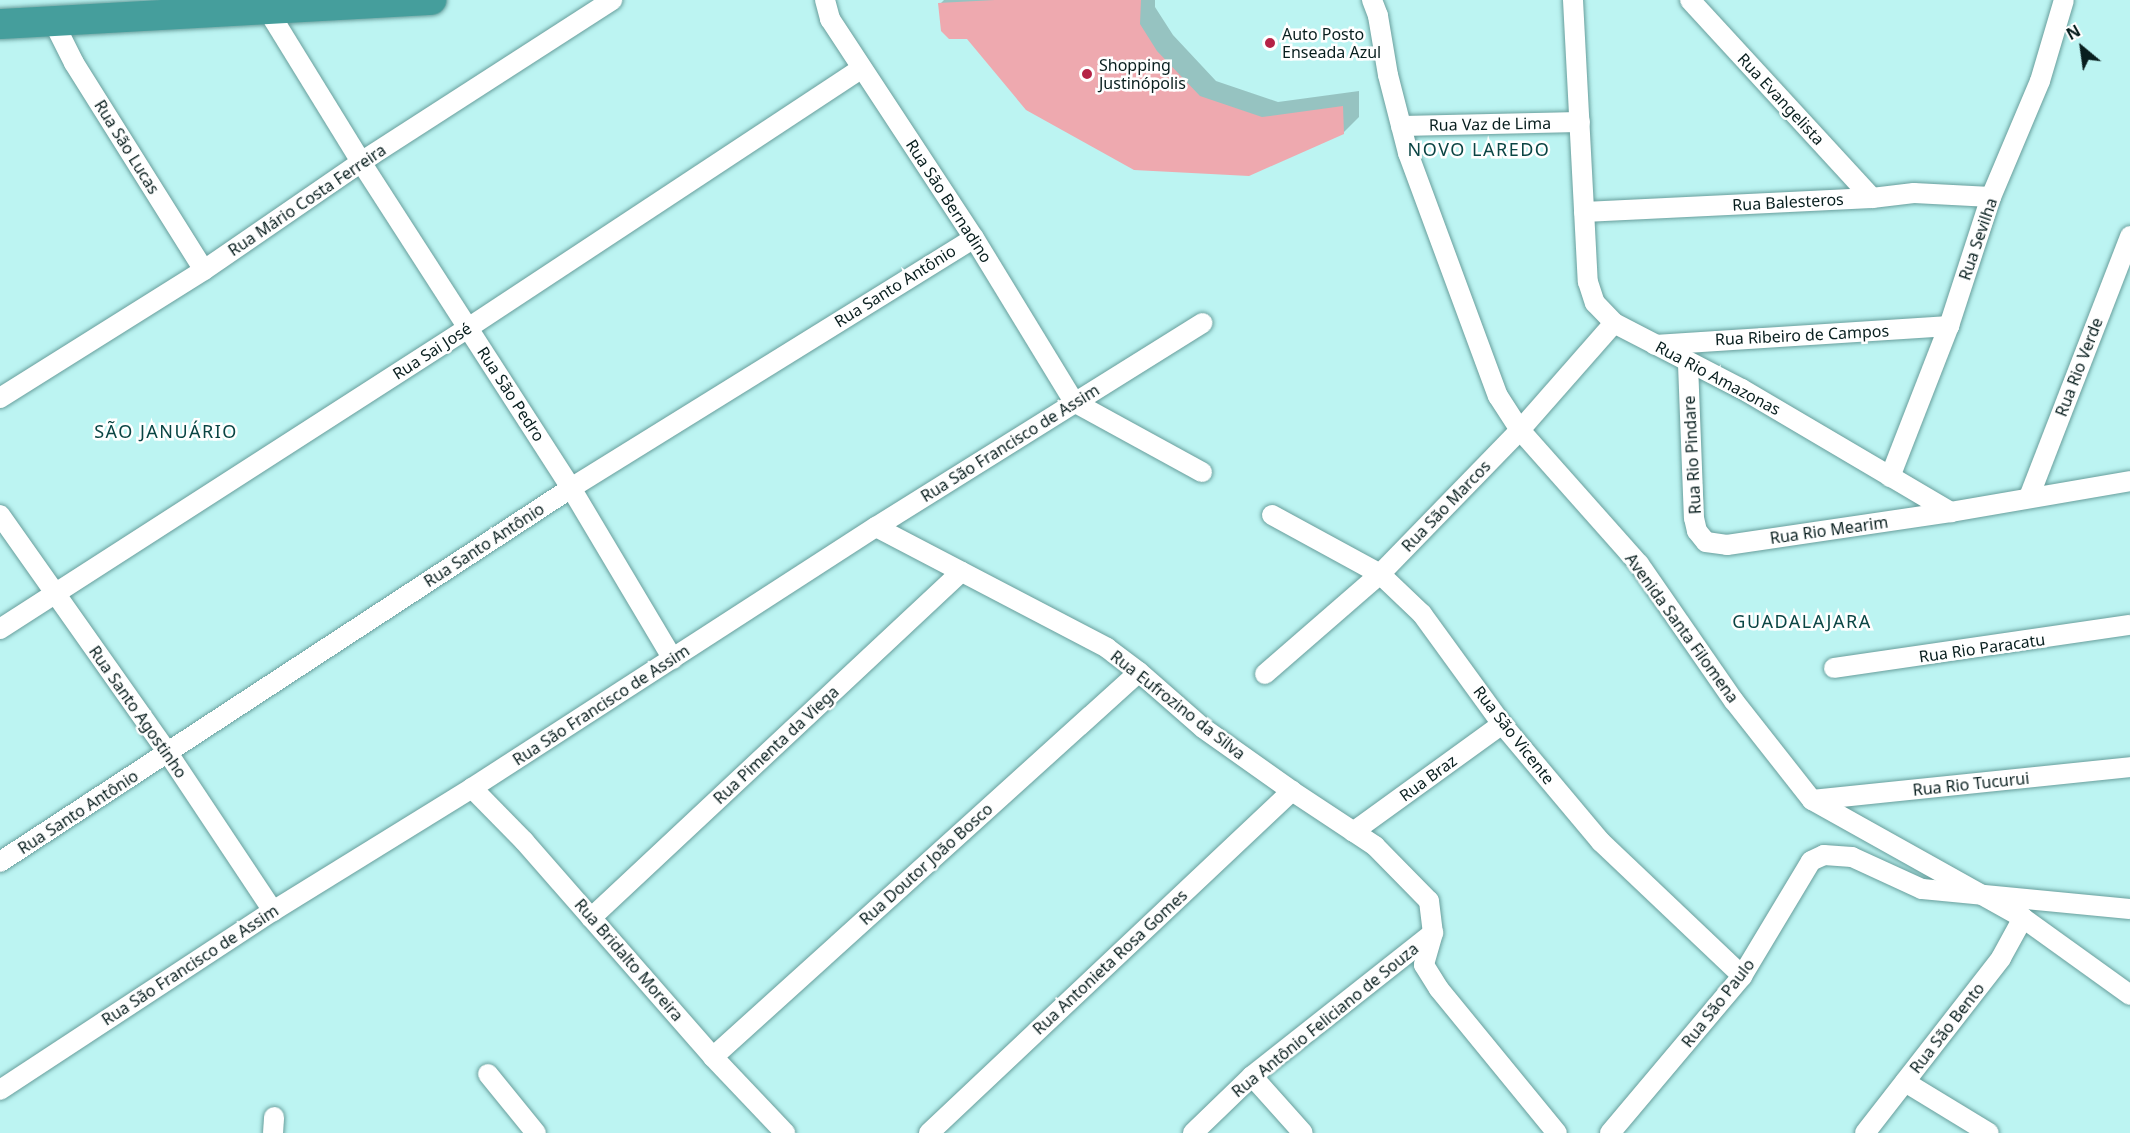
<!DOCTYPE html>
<meta charset="utf-8">
<style>
body{margin:0}
#map{position:relative;width:2130px;height:1133px;overflow:hidden;background:#bcf4f2;font-family:"Noto Sans",sans-serif}
div>[style]{position:absolute}
[style*='--x']{left:calc(var(--x)*1px);top:calc(var(--y)*1px);width:calc(var(--w)*1px);rotate:calc(var(--a)*1deg)}
.shadow>*{inset:0;background:#0003}
.building>*{inset:0;background:#eea9af}
.roads{filter:drop-shadow(0 0 2px #689e9c) drop-shadow(0 0 2px #689e9c)}
.minor>*{height:20px;margin:-10px;padding:0 10px;transform-origin:10px;border-radius:10px;background:#fff}
.highway>*{height:30px;margin:-15px;padding:0 15px;transform-origin:15px;border-radius:15px;background:#459e9c}
.dots>*{width:16px;height:16px;translate:-50% -50%;box-sizing:border-box;border:3px solid #fff;border-radius:50%}
span{translate:-50% -50%;white-space:nowrap;text-align:center;line-height:1.15;-webkit-text-stroke:5px #fff;paint-order:stroke}
.poi-label{font-size:16px;color:#081e1e}
.left{translate:0 -50%;text-align:left}
.street-label{font-size:16px;color:#081e1e}
.neighbourhood-label{font-size:18px;color:#0a4544;letter-spacing:1.5px}
.north{position:absolute;left:2052px;top:18px;width:60px;height:60px;-webkit-text-stroke:4px #fff;paint-order:stroke;rotate:331deg;font-size:16px;font-weight:700;line-height:24px;text-align:center;color:#081e1e}
.north::after{content:'';display:block;margin:auto;width:21px;height:27px;background:#081e1e;clip-path:polygon(50% 0,100% 100%,50% 72%,0 100%)}
</style>
<div id="map">
<div class="shadow">
<div style="clip-path:polygon(944px 0,1155px 0,1155px 7px,1173px 35px,1216px 81px,1278px 102px,1359px 91px,1359px 117px,1343px 133px,1135px 168px,940px 4px)"></div>
</div>
<div class="building">
<div style="clip-path:polygon(995px 0,1141px 0,1140px 24px,1157px 51px,1200px 96px,1262px 117px,1343px 106px,1344px 134px,1249px 176px,1134px 170px,1026px 110px,967px 39px,949px 39px,941px 31px,938px 3px)"></div>
</div>
<div class="roads">
<div class="minor">
<div style="--x:825;--y:0;--w:20;--a:75"></div>
<div style="--x:830;--y:19;--w:262;--a:56.7"></div>
<div style="--x:974;--y:238;--w:192;--a:58.6"></div>
<div style="--x:1074;--y:402;--w:146;--a:28.7"></div>
<div style="--x:1372;--y:0;--w:17;--a:69"></div>
<div style="--x:1378;--y:16;--w:60;--a:80.4"></div>
<div style="--x:1388;--y:75;--w:81;--a:75.6"></div>
<div style="--x:1408;--y:153;--w:259;--a:69.7"></div>
<div style="--x:1498;--y:396;--w:40;--a:57.1"></div>
<div style="--x:1520;--y:430;--w:179;--a:48.4"></div>
<div style="--x:1639;--y:564;--w:167;--a:55.3"></div>
<div style="--x:1734;--y:701;--w:126;--a:51.8"></div>
<div style="--x:1812;--y:800;--w:242;--a:29.2"></div>
<div style="--x:2023;--y:918;--w:132;--a:35.7"></div>
<div style="--x:1573;--y:0;--w:282;--a:87"></div>
<div style="--x:1588;--y:282;--w:22;--a:72"></div>
<div style="--x:1595;--y:303;--w:28;--a:46"></div>
<div style="--x:1614;--y:323;--w:144;--a:27.3"></div>
<div style="--x:1742;--y:389;--w:243;--a:30.5"></div>
<div style="--x:1690;--y:0;--w:269;--a:47.4"></div>
<div style="--x:267;--y:9;--w:180;--a:58.4"></div>
<div style="--x:361;--y:162;--w:388;--a:57.2"></div>
<div style="--x:571;--y:488;--w:199;--a:59.2"></div>
<div style="--x:53;--y:21;--w:47;--a:63.4"></div>
<div style="--x:74;--y:63;--w:244;--a:57.9"></div>
<div style="--x:1401;--y:126;--w:179;--a:-1.3"></div>
<div style="--x:1584;--y:212;--w:288;--a:-2.8"></div>
<div style="--x:1872;--y:198;--w:42;--a:-6.8"></div>
<div style="--x:1914;--y:193;--w:77;--a:3"></div>
<div style="--x:1655;--y:345;--w:295;--a:-3.7"></div>
<div style="--x:1688;--y:364;--w:154;--a:87.8"></div>
<div style="--x:1694;--y:518;--w:13;--a:77"></div>
<div style="--x:1697;--y:531;--w:14;--a:51"></div>
<div style="--x:1706;--y:542;--w:21;--a:8"></div>
<div style="--x:1727;--y:545;--w:226;--a:-8.4"></div>
<div style="--x:1951;--y:512;--w:182;--a:-9.8"></div>
<div style="--x:0;--y:398;--w:241;--a:-32.1"></div>
<div style="--x:204;--y:270;--w:191;--a:-34.5"></div>
<div style="--x:361;--y:162;--w:299;--a:-32.8"></div>
<div style="--x:1890;--y:477;--w:162;--a:-68.7"></div>
<div style="--x:1949;--y:326;--w:136;--a:-72"></div>
<div style="--x:1991;--y:197;--w:126;--a:-67.1"></div>
<div style="--x:2040;--y:81;--w:84;--a:-73.5"></div>
<div style="--x:2029;--y:497;--w:280;--a:-68.8"></div>
<div style="--x:0;--y:515;--w:291;--a:54.8"></div>
<div style="--x:168;--y:753;--w:190;--a:56.4"></div>
<div style="--x:1272;--y:515;--w:123;--a:28.6"></div>
<div style="--x:1380;--y:574;--w:58;--a:43.6"></div>
<div style="--x:1422;--y:614;--w:136;--a:54"></div>
<div style="--x:1502;--y:724;--w:154;--a:50"></div>
<div style="--x:1601;--y:842;--w:195;--a:43.5"></div>
<div style="--x:876;--y:527;--w:261;--a:27.6"></div>
<div style="--x:1107;--y:648;--w:40;--a:37"></div>
<div style="--x:1139;--y:672;--w:85;--a:41.2"></div>
<div style="--x:1203;--y:728;--w:109;--a:35.3"></div>
<div style="--x:1292;--y:791;--w:100;--a:33.5"></div>
<div style="--x:1375;--y:846;--w:77;--a:45.5"></div>
<div style="--x:1429;--y:901;--w:32;--a:83"></div>
<div style="--x:1433;--y:933;--w:33;--a:106"></div>
<div style="--x:1424;--y:965;--w:28;--a:58"></div>
<div style="--x:1439;--y:989;--w:186;--a:50.7"></div>
<div style="--x:0;--y:629;--w:556;--a:-32.75"></div>
<div style="--x:468;--y:328;--w:471;--a:-33.4"></div>
<div style="--x:1834;--y:668;--w:299;--a:-8.3"></div>
<div style="--x:1265;--y:674;--w:152;--a:-41"></div>
<div style="--x:1380;--y:574;--w:201;--a:-45.8"></div>
<div style="--x:1520;--y:430;--w:142;--a:-48.7"></div>
<div style="--x:472;--y:788;--w:74;--a:45.5"></div>
<div style="--x:524;--y:841;--w:287;--a:48.8"></div>
<div style="--x:713;--y:1057;--w:105;--a:46.5"></div>
<div style="--x:1812;--y:800;--w:320;--a:-5.9"></div>
<div style="--x:1353;--y:832;--w:184;--a:-35.9"></div>
<div style="--x:0;--y:862;--w:683;--a:-33.22"></div>
<div style="--x:571;--y:488;--w:474;--a:-31.8"></div>
<div style="--x:591;--y:918;--w:507;--a:-43.08"></div>
<div style="--x:713;--y:1057;--w:574;--a:-42.11"></div>
<div style="--x:488;--y:1074;--w:76;--a:50.9"></div>
<div style="--x:1252;--y:1076;--w:76;--a:48.2"></div>
<div style="--x:1905;--y:1082;--w:98;--a:31.3"></div>
<div style="--x:0;--y:1090;--w:326;--a:-33.3"></div>
<div style="--x:273;--y:911;--w:234;--a:-31.7"></div>
<div style="--x:472;--y:788;--w:481;--a:-32.9"></div>
<div style="--x:876;--y:527;--w:385;--a:-32"></div>
<div style="--x:273;--y:1133;--w:16;--a:-86"></div>
<div style="--x:929;--y:1133;--w:499;--a:-43.3"></div>
<div style="--x:1193;--y:1133;--w:82;--a:-44"></div>
<div style="--x:1252;--y:1076;--w:231;--a:-38.3"></div>
<div style="--x:1610;--y:1133;--w:205;--a:-49.9"></div>
<div style="--x:1742;--y:976;--w:134;--a:-59"></div>
<div style="--x:1811;--y:861;--w:14;--a:-25"></div>
<div style="--x:1824;--y:855;--w:28;--a:4"></div>
<div style="--x:1852;--y:857;--w:77;--a:24.6"></div>
<div style="--x:1922;--y:889;--w:209;--a:5.5"></div>
<div style="--x:1865;--y:1133;--w:222;--a:-52.1"></div>
<div style="--x:2001;--y:958;--w:46;--a:-61.2"></div>
</div>
<div class="highway">
<div style="--x:0;--y:24;--w:432;--a:-3.2"></div>
</div>
</div>
<div class="dots">
<div style="left:1270px;top:43px;background:#b52346"></div>
<div style="left:1087px;top:74px;background:#b52346"></div>
</div>
<div class="poi-label">
<span class="left" style="left:1282px;top:43px">Auto Posto<br>Enseada Azul</span>
<span class="left" style="left:1099px;top:74px">Shopping<br>Justinópolis</span>
</div>
<div class="street-label">
<span style="left:1781px;top:99px;rotate:47deg">Rua Evangelista</span>
<span style="left:1490px;top:124px;rotate:-1deg">Rua Vaz de Lima</span>
<span style="left:127px;top:147px;rotate:58deg">Rua São Lucas</span>
<span style="left:307px;top:200px;rotate:-34deg">Rua Mário Costa Ferreira</span>
<span style="left:949px;top:201px;rotate:57deg">Rua São Bernadino</span>
<span style="left:1788px;top:202px;rotate:-3deg">Rua Balesteros</span>
<span style="left:1978px;top:239px;rotate:-71deg">Rua Sevilha</span>
<span style="left:895px;top:286px;rotate:-32deg">Rua Santo Antônio</span>
<span style="left:1802px;top:335px;rotate:-3deg">Rua Ribeiro de Campos</span>
<span style="left:432px;top:351px;rotate:-33deg">Rua Sai José</span>
<span style="left:2079px;top:367px;rotate:-69deg">Rua Rio Verde</span>
<span style="left:1718px;top:378px;rotate:28deg">Rua Rio Amazonas</span>
<span style="left:511px;top:394px;rotate:57deg">Rua São Pedro</span>
<span style="left:1010px;top:443px;rotate:-32deg">Rua São Francisco de Assim</span>
<span style="left:1692px;top:455px;rotate:-93deg">Rua Rio Pindare</span>
<span style="left:1446px;top:506px;rotate:-46deg">Rua São Marcos</span>
<span style="left:1829px;top:530px;rotate:-8deg">Rua Rio Mearim</span>
<span style="left:484px;top:545px;rotate:-33deg">Rua Santo Antônio</span>
<span style="left:1682px;top:628px;rotate:54deg">Avenida Santa Filomena</span>
<span style="left:1982px;top:648px;rotate:-8deg">Rua Rio Paracatu</span>
<span style="left:601px;top:705px;rotate:-33deg">Rua São Francisco de Assim</span>
<span style="left:1178px;top:705px;rotate:38deg">Rua Eufrozino da Silva</span>
<span style="left:138px;top:712px;rotate:55deg">Rua Santo Agostinho</span>
<span style="left:1514px;top:735px;rotate:52deg">Rua São Vicente</span>
<span style="left:776px;top:745px;rotate:-43deg">Rua Pimenta da Viega</span>
<span style="left:1428px;top:778px;rotate:-36deg">Rua Braz</span>
<span style="left:1971px;top:784px;rotate:-6deg">Rua Rio Tucurui</span>
<span style="left:78px;top:812px;rotate:-33deg">Rua Santo Antônio</span>
<span style="left:926px;top:864px;rotate:-42deg">Rua Doutor João Bosco</span>
<span style="left:629px;top:960px;rotate:49deg">Rua Bridalto Moreira</span>
<span style="left:1110px;top:962px;rotate:-43deg">Rua Antonieta Rosa Gomes</span>
<span style="left:190px;top:965px;rotate:-33deg">Rua São Francisco de Assim</span>
<span style="left:1718px;top:1003px;rotate:-52deg">Rua São Paulo</span>
<span style="left:1325px;top:1020px;rotate:-39deg">Rua Antônio Feliciano de Souza</span>
<span style="left:1947px;top:1028px;rotate:-52deg">Rua São Bento</span>
</div>
<div class="neighbourhood-label">
<span style="left:1479px;top:149px">NOVO LAREDO</span>
<span style="left:166px;top:431px">SÃO JANUÁRIO</span>
<span style="left:1802px;top:621px">GUADALAJARA</span>
</div>
<div class="north">N</div>
</div>
